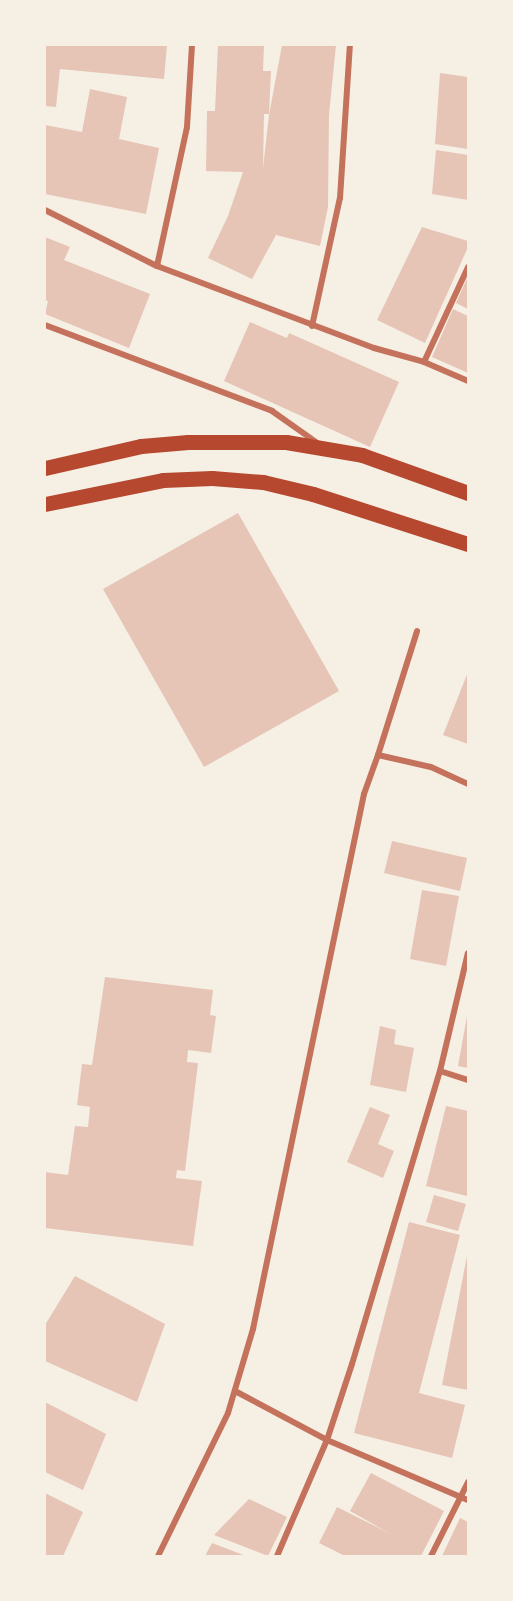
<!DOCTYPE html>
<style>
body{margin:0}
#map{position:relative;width:513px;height:1601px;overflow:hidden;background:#f6efe4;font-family:Karla,sans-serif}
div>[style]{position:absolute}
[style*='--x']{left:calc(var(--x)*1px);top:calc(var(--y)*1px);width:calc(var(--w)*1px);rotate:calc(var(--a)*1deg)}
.building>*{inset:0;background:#e6c5b7}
.minor>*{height:6px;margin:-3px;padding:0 3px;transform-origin:3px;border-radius:3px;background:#c5725c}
.primary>*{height:15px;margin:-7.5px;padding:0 7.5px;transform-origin:7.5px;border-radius:7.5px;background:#b5482f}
span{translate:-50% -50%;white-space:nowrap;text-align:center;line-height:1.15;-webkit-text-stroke:5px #f6efe4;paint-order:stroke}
.frame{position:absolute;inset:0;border:46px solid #f6efe4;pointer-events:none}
</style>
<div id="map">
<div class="building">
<div style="clip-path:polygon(45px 45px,167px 45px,164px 79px,60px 69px,56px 107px,45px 106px)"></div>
<div style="clip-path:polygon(218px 45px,264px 45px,263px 71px,271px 71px,269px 114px,264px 114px,263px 168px,269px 115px,282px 45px,336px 45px,329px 115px,328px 207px,320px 246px,276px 235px,252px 279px,208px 258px,228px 216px,243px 172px,206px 171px,207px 111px,215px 111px)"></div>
<div style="clip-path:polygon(440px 73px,468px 77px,468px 149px,435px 144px)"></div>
<div style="clip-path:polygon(90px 89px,127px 97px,119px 139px,159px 148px,146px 214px,45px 194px,45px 125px,82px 132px)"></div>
<div style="clip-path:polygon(436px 150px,468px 155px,468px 200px,432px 194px)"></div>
<div style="clip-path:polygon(422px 227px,468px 241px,468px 247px,425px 343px,377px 320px)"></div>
<div style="clip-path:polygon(45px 237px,70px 247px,64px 260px,150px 294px,129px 348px,45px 314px,48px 301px,45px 300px)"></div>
<div style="clip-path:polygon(468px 276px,468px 309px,456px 303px)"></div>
<div style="clip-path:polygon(453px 309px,468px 316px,468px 373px,432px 357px)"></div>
<div style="clip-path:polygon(250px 322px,287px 338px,289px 333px,399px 382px,370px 447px,224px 381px)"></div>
<div style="clip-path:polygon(238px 513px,339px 691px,204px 767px,103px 589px)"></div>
<div style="clip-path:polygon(468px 672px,468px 744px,443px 735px)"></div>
<div style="clip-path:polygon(392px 841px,467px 858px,460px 891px,384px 873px)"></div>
<div style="clip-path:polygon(422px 890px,459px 896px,446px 966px,410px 959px)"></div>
<div style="clip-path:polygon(105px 977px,213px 990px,210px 1015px,216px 1016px,211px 1053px,188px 1050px,187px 1062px,198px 1063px,185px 1171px,177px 1170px,176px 1178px,202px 1181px,193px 1246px,45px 1228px,45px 1172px,68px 1175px,75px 1126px,88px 1127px,90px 1107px,77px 1105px,82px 1064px,92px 1065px)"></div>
<div style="clip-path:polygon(467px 1016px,468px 1017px,468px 1068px,458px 1066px)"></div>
<div style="clip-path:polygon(380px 1026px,396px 1030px,394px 1044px,414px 1048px,406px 1092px,370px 1085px)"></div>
<div style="clip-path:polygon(446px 1106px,468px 1111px,467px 1196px,426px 1186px)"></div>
<div style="clip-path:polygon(370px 1107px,390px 1115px,378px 1144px,394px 1151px,383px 1178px,347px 1162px)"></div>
<div style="clip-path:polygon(434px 1195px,466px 1204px,458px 1231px,426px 1222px)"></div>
<div style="clip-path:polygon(409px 1222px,460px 1235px,419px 1393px,465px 1405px,452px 1458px,354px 1433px)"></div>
<div style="clip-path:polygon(467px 1256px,468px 1256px,468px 1390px,442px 1385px)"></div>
<div style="clip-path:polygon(75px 1276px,165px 1324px,137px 1402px,45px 1361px,45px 1325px)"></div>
<div style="clip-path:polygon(45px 1402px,106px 1434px,83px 1490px,45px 1472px)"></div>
<div style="clip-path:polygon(371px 1473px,444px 1511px,421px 1556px,345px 1556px,319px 1543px,337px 1507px,389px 1533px,350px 1511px)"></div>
<div style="clip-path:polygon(45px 1493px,83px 1512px,63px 1556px,45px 1556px)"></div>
<div style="clip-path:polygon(249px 1499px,287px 1517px,268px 1556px,214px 1535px)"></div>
<div style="clip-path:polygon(460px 1518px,468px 1522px,468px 1556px,442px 1556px)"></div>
<div style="clip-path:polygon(212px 1543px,246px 1556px,205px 1556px)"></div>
</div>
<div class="minor">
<div style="--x:45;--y:210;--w:125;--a:26.6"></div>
<div style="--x:157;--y:266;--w:232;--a:20.7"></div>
<div style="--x:374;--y:348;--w:52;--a:15.6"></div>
<div style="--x:424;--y:362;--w:48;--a:23.4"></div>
<div style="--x:157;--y:266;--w:142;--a:-77.8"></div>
<div style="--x:187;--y:127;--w:82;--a:-86.5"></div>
<div style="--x:45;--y:325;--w:243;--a:20.7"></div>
<div style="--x:272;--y:411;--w:54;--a:35.2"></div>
<div style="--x:312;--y:326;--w:131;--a:-77.7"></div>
<div style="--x:340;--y:198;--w:153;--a:-86.3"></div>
<div style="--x:424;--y:362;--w:105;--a:-65.1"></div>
<div style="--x:378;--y:755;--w:130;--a:-72.5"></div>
<div style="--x:440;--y:1071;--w:29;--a:18"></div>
<div style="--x:235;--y:1391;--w:104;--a:28"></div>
<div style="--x:327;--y:1440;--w:153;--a:23.1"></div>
<div style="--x:158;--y:1556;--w:159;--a:-63.9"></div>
<div style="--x:228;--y:1413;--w:88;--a:-73.4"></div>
<div style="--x:253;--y:1329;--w:546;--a:-78.28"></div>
<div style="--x:364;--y:794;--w:41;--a:-70.3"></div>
<div style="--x:378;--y:755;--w:54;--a:12.8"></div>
<div style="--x:431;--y:767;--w:41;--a:24.7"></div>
<div style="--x:277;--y:1556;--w:126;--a:-66.7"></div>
<div style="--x:327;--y:1440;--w:80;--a:-71.8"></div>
<div style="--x:352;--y:1364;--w:306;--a:-73.3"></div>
<div style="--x:440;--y:1071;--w:121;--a:-76.7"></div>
<div style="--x:431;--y:1556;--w:83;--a:-63.4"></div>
</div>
<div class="primary">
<div style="--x:45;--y:468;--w:98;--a:-12.9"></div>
<div style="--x:141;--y:446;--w:47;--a:-4.9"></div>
<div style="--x:188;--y:442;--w:98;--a:0"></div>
<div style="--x:286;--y:442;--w:77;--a:9.7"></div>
<div style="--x:362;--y:455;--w:113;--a:19.7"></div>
<div style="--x:45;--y:504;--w:120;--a:-11.5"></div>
<div style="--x:163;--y:480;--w:49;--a:-2.3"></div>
<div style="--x:212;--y:478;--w:51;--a:4.5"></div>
<div style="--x:263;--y:482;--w:51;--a:13.5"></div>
<div style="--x:313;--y:494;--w:163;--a:17.9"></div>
</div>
<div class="frame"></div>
</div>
